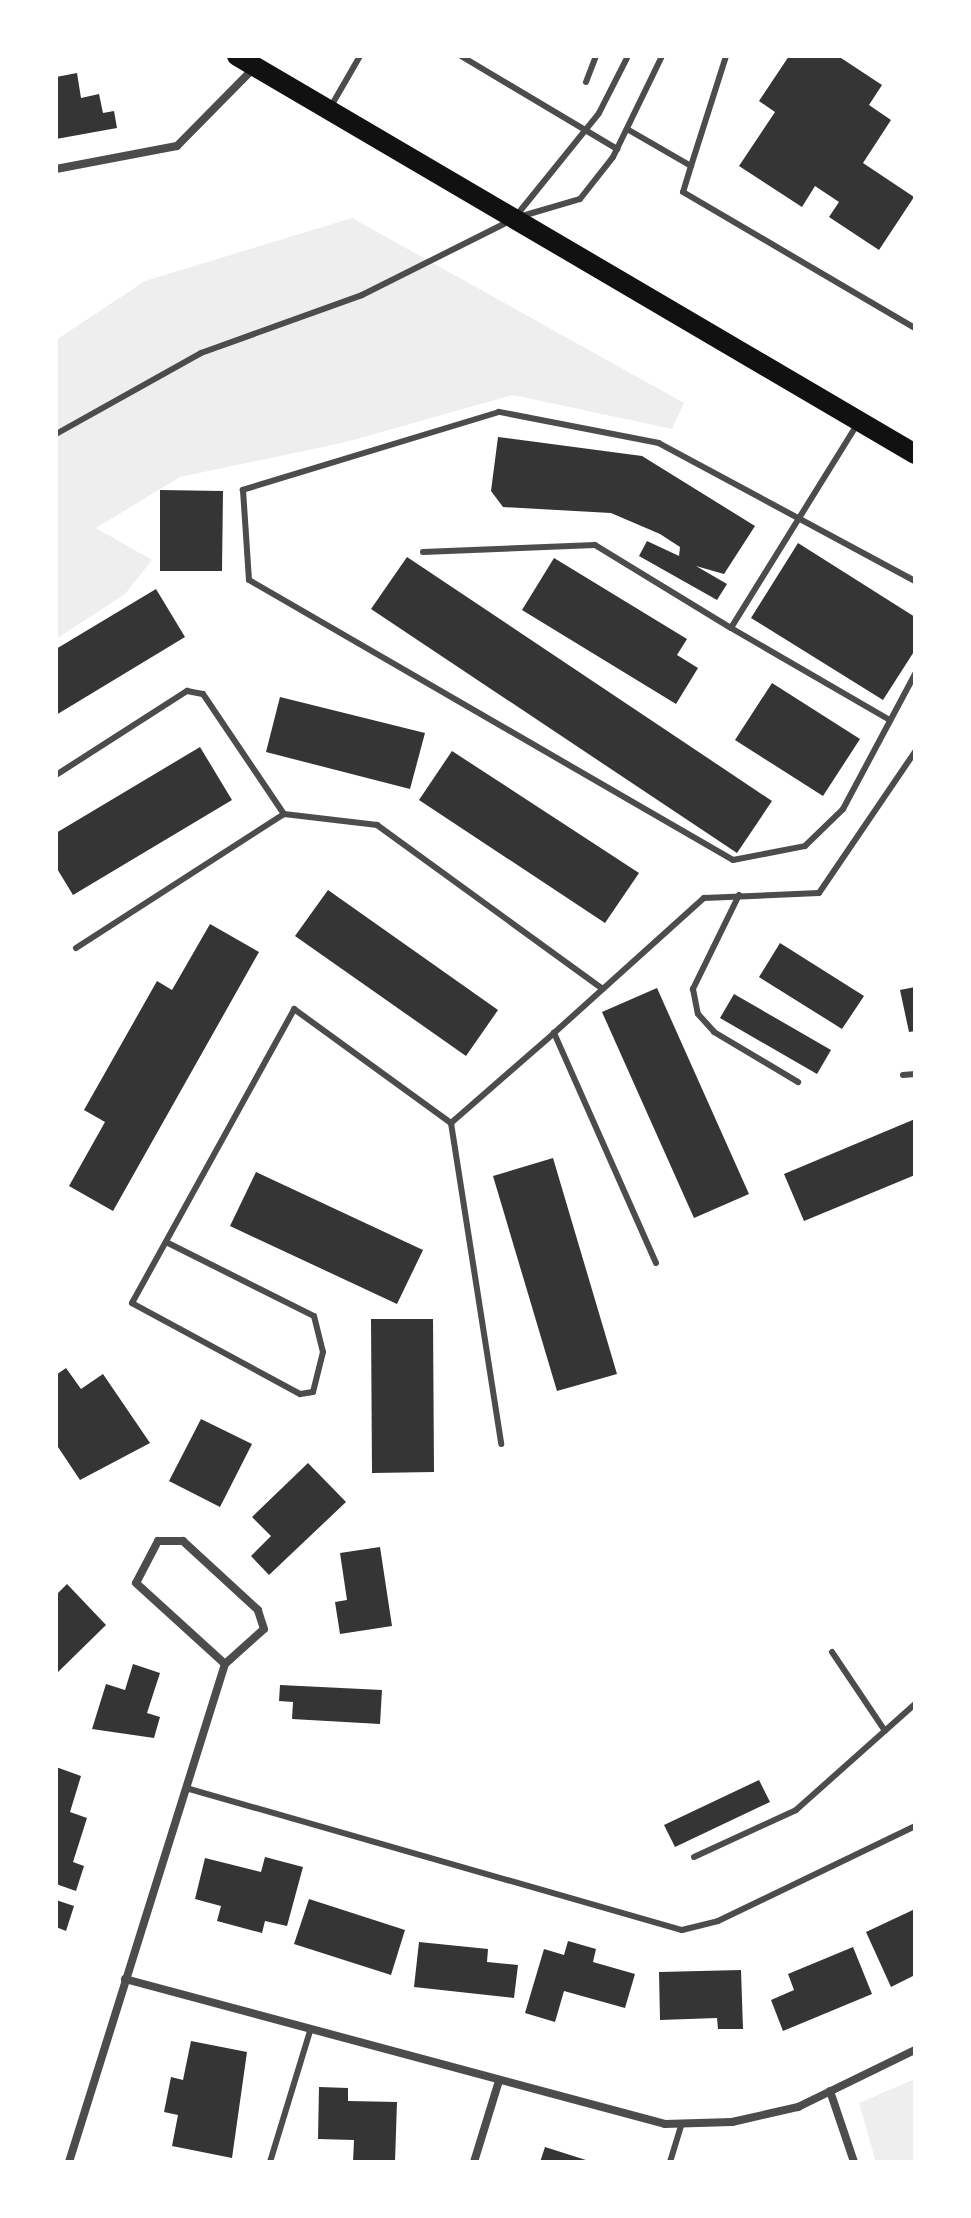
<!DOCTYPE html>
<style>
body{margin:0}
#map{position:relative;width:971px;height:2218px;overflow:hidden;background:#fff;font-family:Helvetica,sans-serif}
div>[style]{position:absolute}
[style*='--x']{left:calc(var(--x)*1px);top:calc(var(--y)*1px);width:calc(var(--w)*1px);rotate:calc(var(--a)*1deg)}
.green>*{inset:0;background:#eee}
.building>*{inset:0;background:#353535}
.service>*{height:6px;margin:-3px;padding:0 3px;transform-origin:3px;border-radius:3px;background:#4c4c4c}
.minor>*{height:8px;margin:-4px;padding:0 4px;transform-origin:4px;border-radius:4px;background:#4c4c4c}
.primary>*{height:20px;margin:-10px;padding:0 10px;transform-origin:10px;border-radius:10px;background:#111}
span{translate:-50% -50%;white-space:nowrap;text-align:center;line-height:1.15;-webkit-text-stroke:7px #fff;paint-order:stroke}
.frame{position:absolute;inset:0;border:58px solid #fff;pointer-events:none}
</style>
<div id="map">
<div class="green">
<div style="clip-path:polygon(352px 218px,684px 403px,672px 429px,513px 395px,346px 442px,180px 477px,96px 528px,152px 560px,125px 594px,56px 639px,56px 340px,145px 281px)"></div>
<div style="clip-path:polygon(915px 2079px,915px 2162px,876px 2162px,859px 2103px)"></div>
</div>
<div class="building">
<div style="clip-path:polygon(789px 56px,838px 56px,882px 85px,869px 105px,891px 120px,863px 163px,914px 197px,879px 250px,829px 217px,839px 202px,815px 186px,802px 207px,739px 166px,775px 112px,759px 101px)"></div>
<div style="clip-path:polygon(77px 73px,81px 98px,99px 94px,103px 113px,114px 111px,117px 128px,56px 139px,56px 77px)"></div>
<div style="clip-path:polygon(498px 437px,642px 456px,755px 526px,724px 574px,696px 566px,727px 584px,717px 600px,639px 556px,647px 541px,679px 556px,680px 547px,660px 534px,611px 513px,503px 507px,491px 491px)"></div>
<div style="clip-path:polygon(160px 490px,223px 491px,222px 571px,160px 571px)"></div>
<div style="clip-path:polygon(798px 543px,915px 617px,915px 650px,883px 700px,751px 618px)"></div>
<div style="clip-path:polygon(407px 557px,772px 801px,737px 853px,371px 609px)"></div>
<div style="clip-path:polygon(554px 558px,687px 639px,677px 655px,698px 668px,676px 704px,522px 610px)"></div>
<div style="clip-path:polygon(156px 589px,185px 637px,56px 715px,56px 649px)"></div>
<div style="clip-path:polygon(772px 683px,860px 739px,823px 796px,735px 740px)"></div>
<div style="clip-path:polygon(280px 697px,425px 733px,410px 789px,266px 752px)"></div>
<div style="clip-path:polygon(200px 747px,232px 800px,73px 895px,56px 867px,56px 833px)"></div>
<div style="clip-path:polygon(452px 751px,639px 873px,605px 923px,419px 800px)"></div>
<div style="clip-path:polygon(328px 890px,498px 1010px,466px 1056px,295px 936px)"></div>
<div style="clip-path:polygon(210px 924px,259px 952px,113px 1211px,69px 1186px,105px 1122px,84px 1110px,157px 981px,172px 990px)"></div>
<div style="clip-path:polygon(780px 943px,864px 996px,842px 1029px,759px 977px)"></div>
<div style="clip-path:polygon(915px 987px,915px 1031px,909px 1032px,900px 990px)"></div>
<div style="clip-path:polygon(657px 988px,749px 1194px,694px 1218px,602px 1012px)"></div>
<div style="clip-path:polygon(734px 994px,831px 1050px,817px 1074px,720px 1018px)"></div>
<div style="clip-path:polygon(915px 1119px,915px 1175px,804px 1221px,784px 1174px)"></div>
<div style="clip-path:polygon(553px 1158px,617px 1374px,557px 1391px,493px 1176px)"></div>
<div style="clip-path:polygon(256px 1172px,423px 1250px,397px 1304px,230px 1226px)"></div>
<div style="clip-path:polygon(371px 1319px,433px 1319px,434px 1472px,372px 1473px)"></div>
<div style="clip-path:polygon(66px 1368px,81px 1389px,103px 1374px,150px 1443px,80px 1480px,56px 1444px,56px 1375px)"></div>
<div style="clip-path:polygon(201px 1419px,252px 1444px,220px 1507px,169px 1481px)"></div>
<div style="clip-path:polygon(308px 1463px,346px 1502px,269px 1575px,251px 1556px,271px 1536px,252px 1517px)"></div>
<div style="clip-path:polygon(380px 1547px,392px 1626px,340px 1634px,335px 1602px,347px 1600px,340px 1553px)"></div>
<div style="clip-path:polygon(67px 1584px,106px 1625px,56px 1674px,56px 1595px)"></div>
<div style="clip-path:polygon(133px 1664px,160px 1673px,147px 1713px,160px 1717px,154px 1738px,92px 1729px,106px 1684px,125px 1690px)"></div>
<div style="clip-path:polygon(280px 1685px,382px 1690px,380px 1724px,292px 1719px,293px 1702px,279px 1701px)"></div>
<div style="clip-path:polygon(56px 1767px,81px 1776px,70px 1812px,87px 1818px,73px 1862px,84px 1866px,76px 1891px,56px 1884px)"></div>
<div style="clip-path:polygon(759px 1780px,770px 1802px,675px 1847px,664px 1825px)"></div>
<div style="clip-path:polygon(265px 1857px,303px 1867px,287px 1926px,265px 1921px,262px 1933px,217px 1921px,221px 1906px,195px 1899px,205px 1858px,261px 1872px)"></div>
<div style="clip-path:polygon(309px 1899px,405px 1930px,391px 1975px,294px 1944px)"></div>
<div style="clip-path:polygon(56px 1900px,74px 1906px,66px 1931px,56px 1927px)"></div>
<div style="clip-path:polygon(915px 1909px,915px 1975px,891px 1987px,866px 1932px)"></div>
<div style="clip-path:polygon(568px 1941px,596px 1949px,593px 1962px,635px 1974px,625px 2008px,564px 1991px,555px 2022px,525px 2013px,544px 1949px,564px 1955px)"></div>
<div style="clip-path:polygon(419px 1942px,488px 1949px,487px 1962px,518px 1965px,514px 1998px,414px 1987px)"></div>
<div style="clip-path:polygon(853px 1947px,872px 1994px,783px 2031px,771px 2000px,794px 1990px,788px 1974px)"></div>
<div style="clip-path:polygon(741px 1970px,743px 2029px,718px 2029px,717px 2018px,660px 2020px,659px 1972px)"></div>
<div style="clip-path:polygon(191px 2041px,247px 2052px,232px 2158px,172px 2146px,178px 2115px,164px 2112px,171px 2077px,183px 2080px)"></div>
<div style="clip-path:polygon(319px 2087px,348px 2088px,348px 2101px,397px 2102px,395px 2162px,353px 2162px,354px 2140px,318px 2139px)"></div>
<div style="clip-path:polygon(545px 2147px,589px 2161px,589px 2162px,540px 2162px)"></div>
</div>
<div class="service">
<div style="--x:461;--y:56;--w:182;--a:30.8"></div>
<div style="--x:586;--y:82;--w:28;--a:-69"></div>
<div style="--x:330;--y:108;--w:60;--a:-60"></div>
<div style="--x:627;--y:129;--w:74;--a:30"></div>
<div style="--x:691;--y:166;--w:27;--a:107"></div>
<div style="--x:683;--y:192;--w:269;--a:30.4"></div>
<div style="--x:691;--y:166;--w:115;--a:-72.3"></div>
<div style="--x:516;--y:216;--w:132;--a:-51.1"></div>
<div style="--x:599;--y:113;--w:64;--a:-63"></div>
<div style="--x:522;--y:216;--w:60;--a:-16.3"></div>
<div style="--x:580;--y:199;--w:53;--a:-51.8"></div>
<div style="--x:613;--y:157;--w:112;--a:-64.1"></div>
<div style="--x:858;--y:423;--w:241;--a:121.8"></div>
<div style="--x:731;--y:628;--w:184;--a:30.1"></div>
<div style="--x:56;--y:434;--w:166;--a:-29.2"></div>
<div style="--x:201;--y:353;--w:171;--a:-19.8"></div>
<div style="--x:362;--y:295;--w:163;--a:-26.6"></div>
<div style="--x:423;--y:552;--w:172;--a:-2.3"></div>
<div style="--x:595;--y:545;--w:159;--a:31.4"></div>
<div style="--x:915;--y:581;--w:291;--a:-151.7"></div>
<div style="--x:659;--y:443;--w:163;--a:-169"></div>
<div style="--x:499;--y:412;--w:268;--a:163.1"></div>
<div style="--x:243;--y:490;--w:90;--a:86.2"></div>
<div style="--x:249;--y:580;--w:559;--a:30.05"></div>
<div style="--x:733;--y:860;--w:73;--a:-11"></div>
<div style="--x:805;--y:846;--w:53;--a:-44.2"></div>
<div style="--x:843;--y:809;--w:153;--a:-61.9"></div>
<div style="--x:56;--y:775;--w:156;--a:-32.7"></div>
<div style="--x:187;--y:691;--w:16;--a:11"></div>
<div style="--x:203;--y:694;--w:145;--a:56"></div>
<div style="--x:739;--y:895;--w:105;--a:116.1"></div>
<div style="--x:693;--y:989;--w:25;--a:79"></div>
<div style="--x:698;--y:1014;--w:24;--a:48"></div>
<div style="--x:714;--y:1032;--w:98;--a:30.8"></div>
<div style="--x:76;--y:948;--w:247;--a:-32.8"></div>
<div style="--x:284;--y:814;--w:94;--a:6.7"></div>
<div style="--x:377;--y:825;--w:279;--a:36"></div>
<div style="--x:903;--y:1075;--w:12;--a:-5"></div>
<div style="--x:451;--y:1123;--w:325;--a:81.1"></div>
<div style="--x:166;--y:1242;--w:165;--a:26.6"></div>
<div style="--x:314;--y:1316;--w:37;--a:76"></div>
<div style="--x:323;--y:1352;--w:41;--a:104"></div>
<div style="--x:313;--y:1392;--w:13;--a:171"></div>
<div style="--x:300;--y:1394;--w:191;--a:-151.6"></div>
<div style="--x:132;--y:1303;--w:336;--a:-61.1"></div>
<div style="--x:294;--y:1009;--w:194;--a:36"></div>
<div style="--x:451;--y:1123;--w:137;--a:-41.1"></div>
<div style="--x:656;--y:1263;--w:252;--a:-113.9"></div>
<div style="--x:554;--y:1033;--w:202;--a:-42"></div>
<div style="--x:704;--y:898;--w:115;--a:-2.5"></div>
<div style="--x:819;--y:893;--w:171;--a:-55.8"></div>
<div style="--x:832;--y:1652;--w:95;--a:56.1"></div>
<div style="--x:186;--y:1788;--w:516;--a:15.98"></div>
<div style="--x:682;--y:1930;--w:37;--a:-14"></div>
<div style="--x:718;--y:1921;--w:219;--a:-25.7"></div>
<div style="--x:694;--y:1857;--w:112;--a:-24.7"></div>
<div style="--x:796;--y:1810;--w:159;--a:-41.7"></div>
<div style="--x:270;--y:2162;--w:137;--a:-73"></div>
<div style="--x:670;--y:2162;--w:39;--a:-73"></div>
</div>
<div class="minor">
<div style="--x:56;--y:169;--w:123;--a:-10.8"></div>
<div style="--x:177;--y:146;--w:111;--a:-45.4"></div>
<div style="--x:125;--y:1979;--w:559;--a:15.03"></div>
<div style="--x:665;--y:2124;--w:67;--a:-1.7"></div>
<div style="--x:732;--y:2122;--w:68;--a:-12.8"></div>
<div style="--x:798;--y:2107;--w:130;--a:-26"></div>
<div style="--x:830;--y:2091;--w:75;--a:71.3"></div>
<div style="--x:69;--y:2162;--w:522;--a:-72.61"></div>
<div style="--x:225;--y:1664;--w:52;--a:-41.9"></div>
<div style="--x:264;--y:1629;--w:20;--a:-108"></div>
<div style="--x:258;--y:1610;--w:102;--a:-137.4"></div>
<div style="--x:183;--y:1541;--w:25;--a:180"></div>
<div style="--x:158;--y:1541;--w:47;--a:117.6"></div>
<div style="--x:136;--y:1583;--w:120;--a:42.3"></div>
<div style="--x:474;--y:2162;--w:82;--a:-72.9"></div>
</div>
<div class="primary">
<div style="--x:237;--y:56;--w:786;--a:30.41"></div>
</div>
<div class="frame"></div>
</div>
